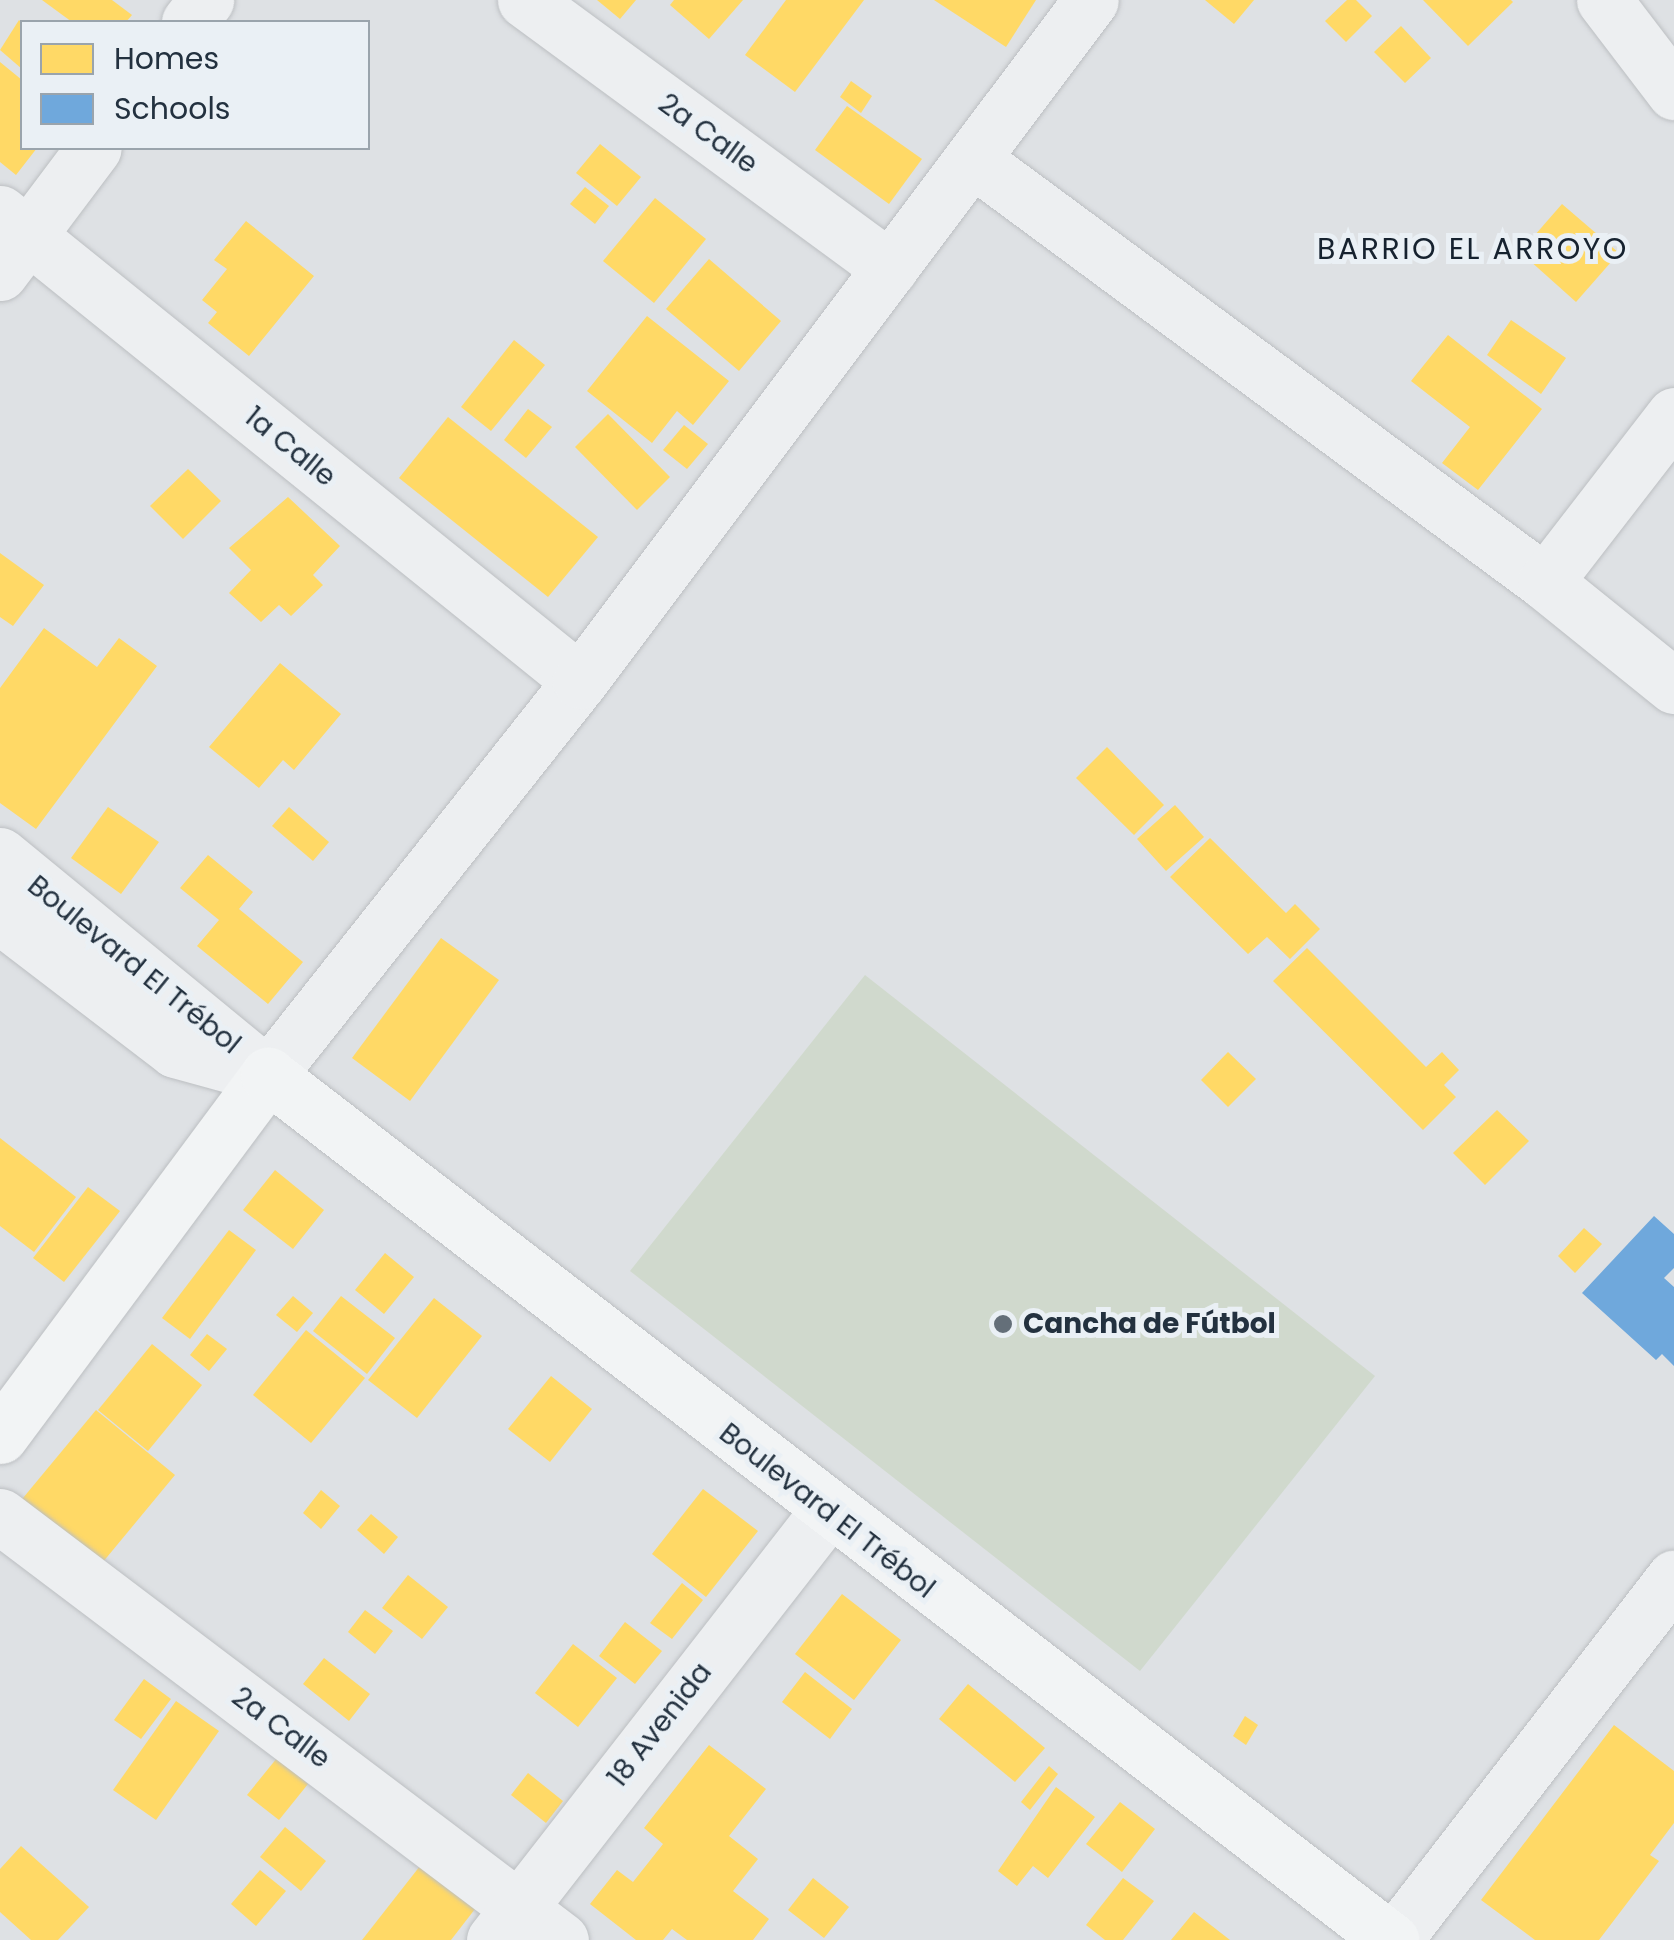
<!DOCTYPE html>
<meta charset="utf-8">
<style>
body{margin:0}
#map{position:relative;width:1674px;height:1940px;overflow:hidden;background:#dee1e4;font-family:Poppins,sans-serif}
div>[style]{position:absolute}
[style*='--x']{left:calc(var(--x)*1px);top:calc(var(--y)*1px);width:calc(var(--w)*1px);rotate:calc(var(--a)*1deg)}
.green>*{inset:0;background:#d0d9cd}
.homes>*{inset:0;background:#ffd966}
.schools>*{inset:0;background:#6fa8dc}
.roads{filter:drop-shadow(0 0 2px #bcbfc2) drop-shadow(0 0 2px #bcbfc2)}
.minor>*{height:55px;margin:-27.5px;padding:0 27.5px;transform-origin:27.5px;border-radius:27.5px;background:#edeff1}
.major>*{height:55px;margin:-27.5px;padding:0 27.5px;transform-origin:27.5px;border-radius:27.5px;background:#f2f4f5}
.dots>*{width:28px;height:28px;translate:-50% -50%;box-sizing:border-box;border:5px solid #eaf0f5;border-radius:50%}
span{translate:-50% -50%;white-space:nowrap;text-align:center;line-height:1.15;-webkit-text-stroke:10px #eaf0f5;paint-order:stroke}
.street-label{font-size:28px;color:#23313f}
.poi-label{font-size:28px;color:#23313f;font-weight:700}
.left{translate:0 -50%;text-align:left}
.neighbourhood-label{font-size:30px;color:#16222f;letter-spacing:2.5px}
.legend{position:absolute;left:20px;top:20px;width:350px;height:130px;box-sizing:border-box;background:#eaf0f5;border:2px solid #9aa4ac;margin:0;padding:12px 18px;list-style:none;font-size:30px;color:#23313f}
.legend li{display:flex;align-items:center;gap:20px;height:50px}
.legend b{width:50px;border:2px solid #9aa4ac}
</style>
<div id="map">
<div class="green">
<div style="clip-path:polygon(865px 975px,1375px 1376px,1140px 1671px,630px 1271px)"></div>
</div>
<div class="homes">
<div style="clip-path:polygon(42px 0,112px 0,132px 15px,126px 22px,72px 22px)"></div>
<div style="clip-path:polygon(597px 0,636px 0,620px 19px)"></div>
<div style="clip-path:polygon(674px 0,743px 0,709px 39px,670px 5px)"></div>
<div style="clip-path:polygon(786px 0,864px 0,795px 92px,745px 55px)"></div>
<div style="clip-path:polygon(934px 0,1036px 0,1006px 47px)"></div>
<div style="clip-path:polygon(1205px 0,1254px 0,1234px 24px)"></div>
<div style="clip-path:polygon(1347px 0,1356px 0,1372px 16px,1346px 42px,1325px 21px)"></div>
<div style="clip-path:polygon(1423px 0,1511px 0,1513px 2px,1468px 46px)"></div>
<div style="clip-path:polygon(19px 20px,22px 23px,22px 69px,0 50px)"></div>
<div style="clip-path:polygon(1401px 26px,1431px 58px,1405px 83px,1374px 52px)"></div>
<div style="clip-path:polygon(0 62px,22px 80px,22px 148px,37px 148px,16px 175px,0 162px)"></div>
<div style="clip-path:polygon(851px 81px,872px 96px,861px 113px,840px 97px)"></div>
<div style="clip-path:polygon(847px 106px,922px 159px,889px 204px,815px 150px)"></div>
<div style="clip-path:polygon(600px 144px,641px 177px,617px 206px,576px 173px)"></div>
<div style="clip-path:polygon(585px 187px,609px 206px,595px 224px,570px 204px)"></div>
<div style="clip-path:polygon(655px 198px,706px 239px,654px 303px,603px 261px)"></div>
<div style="clip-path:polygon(1562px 204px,1619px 253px,1576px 302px,1520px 252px)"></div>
<div style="clip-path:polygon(246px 221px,314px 276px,249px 356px,208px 323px,217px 312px,202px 300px,227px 269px,214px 260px)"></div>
<div style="clip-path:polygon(709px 259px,781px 321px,739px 371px,666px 309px)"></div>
<div style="clip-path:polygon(647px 316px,729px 381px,693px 425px,677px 411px,652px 443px,587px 391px)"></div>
<div style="clip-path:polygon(1511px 320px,1566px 358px,1541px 394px,1487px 355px)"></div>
<div style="clip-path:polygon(1448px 335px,1542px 409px,1478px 490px,1442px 463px,1470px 427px,1411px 381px)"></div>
<div style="clip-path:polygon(514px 340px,545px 365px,491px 431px,461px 407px)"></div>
<div style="clip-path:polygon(528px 409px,552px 427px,526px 458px,504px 440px)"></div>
<div style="clip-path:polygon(608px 414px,670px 477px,637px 510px,575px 447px)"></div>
<div style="clip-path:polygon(448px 417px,598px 537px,548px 597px,399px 478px)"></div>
<div style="clip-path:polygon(684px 425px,708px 444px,687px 469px,663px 450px)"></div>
<div style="clip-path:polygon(188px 469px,221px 501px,183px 539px,150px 506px)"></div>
<div style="clip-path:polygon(288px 497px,340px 546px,313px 575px,323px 585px,291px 616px,279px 605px,261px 622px,229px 593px,251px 570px,229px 548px)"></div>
<div style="clip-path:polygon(0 553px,44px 585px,13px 626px,0 617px)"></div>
<div style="clip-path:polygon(44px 628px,97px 667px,119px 638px,157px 666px,36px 829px,0 803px,0 688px)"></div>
<div style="clip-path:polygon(280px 663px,341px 714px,294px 770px,283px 760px,259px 788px,209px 747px)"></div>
<div style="clip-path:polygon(1107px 747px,1164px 805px,1134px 835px,1076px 778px)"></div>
<div style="clip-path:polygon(1175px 805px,1204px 837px,1166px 871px,1137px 839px)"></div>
<div style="clip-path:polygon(108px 807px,159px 842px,121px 894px,71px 858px)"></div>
<div style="clip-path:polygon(289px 807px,329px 842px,313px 861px,272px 826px)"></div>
<div style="clip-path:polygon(1210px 838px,1286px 913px,1295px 904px,1320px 929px,1290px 959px,1267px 937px,1248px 954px,1170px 877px)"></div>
<div style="clip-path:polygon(208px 855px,253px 892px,239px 909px,303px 962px,268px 1004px,197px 946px,219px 920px,180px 888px)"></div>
<div style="clip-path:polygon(441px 938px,499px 980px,410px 1101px,352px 1058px)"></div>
<div style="clip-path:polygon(1307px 948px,1426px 1067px,1442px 1052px,1459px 1070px,1444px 1085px,1456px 1097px,1423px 1130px,1273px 981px)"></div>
<div style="clip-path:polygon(1228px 1052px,1256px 1079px,1228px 1107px,1201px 1080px)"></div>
<div style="clip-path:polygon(1497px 1110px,1529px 1141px,1485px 1185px,1453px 1153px)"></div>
<div style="clip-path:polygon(0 1138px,76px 1197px,34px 1252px,0 1226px)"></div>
<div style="clip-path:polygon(275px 1170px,324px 1210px,293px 1249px,243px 1210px)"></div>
<div style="clip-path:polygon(88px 1187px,120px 1211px,64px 1282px,33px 1258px)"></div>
<div style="clip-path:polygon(1584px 1228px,1602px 1244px,1575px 1273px,1558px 1256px)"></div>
<div style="clip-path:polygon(229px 1230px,256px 1250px,190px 1339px,162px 1318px)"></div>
<div style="clip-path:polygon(385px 1253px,414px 1277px,384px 1314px,355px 1290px)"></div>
<div style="clip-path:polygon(293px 1296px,313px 1313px,297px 1332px,276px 1315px)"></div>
<div style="clip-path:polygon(341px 1296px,395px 1338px,367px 1374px,313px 1331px)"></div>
<div style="clip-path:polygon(434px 1298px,482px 1336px,417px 1418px,368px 1380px)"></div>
<div style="clip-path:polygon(306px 1330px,365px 1378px,311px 1443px,253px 1395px)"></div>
<div style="clip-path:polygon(207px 1334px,227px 1349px,209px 1371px,190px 1355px)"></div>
<div style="clip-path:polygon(152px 1344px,202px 1385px,148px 1451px,98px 1410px)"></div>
<div style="clip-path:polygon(551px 1376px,592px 1409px,550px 1462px,508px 1429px)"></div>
<div style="clip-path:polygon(96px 1410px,175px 1475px,98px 1568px,18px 1504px)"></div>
<div style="clip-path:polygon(703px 1489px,758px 1531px,706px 1597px,652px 1554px)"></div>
<div style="clip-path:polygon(321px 1490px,340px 1506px,321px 1529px,303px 1513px)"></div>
<div style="clip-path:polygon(371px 1514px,398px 1537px,384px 1554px,357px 1530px)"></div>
<div style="clip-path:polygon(408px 1575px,448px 1607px,422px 1639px,382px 1608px)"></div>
<div style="clip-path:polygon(682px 1583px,703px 1600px,672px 1639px,650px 1623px)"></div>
<div style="clip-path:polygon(842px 1594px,901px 1640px,854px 1700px,795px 1654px)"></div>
<div style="clip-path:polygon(365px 1610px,393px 1631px,375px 1654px,348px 1632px)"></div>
<div style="clip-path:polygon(625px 1622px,662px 1651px,635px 1684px,599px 1656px)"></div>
<div style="clip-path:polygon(573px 1644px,617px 1678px,578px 1727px,535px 1693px)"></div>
<div style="clip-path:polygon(324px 1658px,370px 1694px,349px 1721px,303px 1684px)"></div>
<div style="clip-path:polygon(805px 1672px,852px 1709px,830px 1739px,782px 1702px)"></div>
<div style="clip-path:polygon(144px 1679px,171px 1699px,141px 1739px,114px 1720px)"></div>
<div style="clip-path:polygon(968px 1684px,1045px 1748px,1015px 1782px,939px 1719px)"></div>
<div style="clip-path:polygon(176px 1701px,219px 1731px,156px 1820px,113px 1790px)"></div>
<div style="clip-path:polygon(1245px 1716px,1258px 1725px,1246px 1745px,1233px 1736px)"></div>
<div style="clip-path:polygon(1614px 1725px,1674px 1771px,1674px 1823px,1650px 1855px,1659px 1861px,1599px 1940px,1535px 1940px,1481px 1900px)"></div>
<div style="clip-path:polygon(709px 1745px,766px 1789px,729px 1836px,758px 1859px,733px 1891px,769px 1919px,753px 1940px,687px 1940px,672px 1929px,663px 1940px,636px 1940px,590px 1904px,617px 1870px,633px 1882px,663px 1844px,644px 1828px)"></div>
<div style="clip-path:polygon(277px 1758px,308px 1784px,279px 1820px,247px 1795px)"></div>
<div style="clip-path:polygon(1049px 1766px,1058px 1774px,1030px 1810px,1021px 1802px)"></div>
<div style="clip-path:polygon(528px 1773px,563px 1801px,546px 1823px,511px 1795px)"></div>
<div style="clip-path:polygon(1056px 1787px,1095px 1817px,1048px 1878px,1033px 1866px,1017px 1886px,998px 1871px)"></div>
<div style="clip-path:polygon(1120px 1802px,1155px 1829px,1122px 1872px,1086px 1844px)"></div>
<div style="clip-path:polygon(285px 1827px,326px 1861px,301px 1891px,260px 1857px)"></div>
<div style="clip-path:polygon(21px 1846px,89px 1907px,58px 1940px,31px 1940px,0 1912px,0 1869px)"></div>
<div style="clip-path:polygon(420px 1866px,475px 1909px,451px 1940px,362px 1940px)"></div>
<div style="clip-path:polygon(260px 1870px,286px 1891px,256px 1926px,231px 1904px)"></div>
<div style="clip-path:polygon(813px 1878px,849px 1907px,824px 1938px,788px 1910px)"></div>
<div style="clip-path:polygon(1123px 1878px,1154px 1901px,1123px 1940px,1105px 1940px,1086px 1925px)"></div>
<div style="clip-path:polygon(1194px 1912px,1230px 1940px,1171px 1940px)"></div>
</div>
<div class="schools">
<div style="clip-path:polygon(1654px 1216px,1674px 1234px,1674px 1268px,1664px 1278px,1674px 1287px,1674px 1366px,1662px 1354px,1656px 1360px,1582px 1293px)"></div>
</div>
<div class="roads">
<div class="minor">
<div style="--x:525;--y:0;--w:453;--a:36.3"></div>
<div style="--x:1604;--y:0;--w:116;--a:52.7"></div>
<div style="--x:189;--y:22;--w:28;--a:-52"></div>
<div style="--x:975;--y:161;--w:709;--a:36.45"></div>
<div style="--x:1545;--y:582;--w:166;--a:38.9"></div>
<div style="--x:0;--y:213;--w:745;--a:38.9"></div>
<div style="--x:0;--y:273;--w:156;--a:-53.1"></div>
<div style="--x:1545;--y:582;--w:211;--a:-52.3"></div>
<div style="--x:0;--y:855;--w:347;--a:39.4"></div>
<div style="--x:0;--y:916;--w:220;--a:37.4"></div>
<div style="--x:175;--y:1050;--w:83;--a:15.4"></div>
<div style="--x:268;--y:1075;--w:503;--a:-51.63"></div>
<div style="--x:580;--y:681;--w:851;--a:-53.12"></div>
<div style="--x:0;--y:1516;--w:703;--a:37.08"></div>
<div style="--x:494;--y:1940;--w:542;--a:-52.12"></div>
<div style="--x:1394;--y:1940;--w:458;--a:-52.3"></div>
</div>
<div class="major">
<div style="--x:0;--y:1436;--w:450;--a:-53.4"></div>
<div style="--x:268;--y:1075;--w:1418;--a:37.61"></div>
</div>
</div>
<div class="dots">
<div style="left:1003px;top:1324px;background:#646f79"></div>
</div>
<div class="street-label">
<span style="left:708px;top:134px;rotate:36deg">2a Calle</span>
<span style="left:290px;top:447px;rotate:39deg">1a Calle</span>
<span style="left:134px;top:965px;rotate:39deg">Boulevard El Trébol</span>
<span style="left:827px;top:1511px;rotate:38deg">Boulevard El Trébol</span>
<span style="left:660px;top:1725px;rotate:-52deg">18 Avenida</span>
<span style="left:281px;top:1728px;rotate:37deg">2a Calle</span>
</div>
<div class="poi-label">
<span class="left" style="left:1023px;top:1324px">Cancha de Fútbol</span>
</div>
<div class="neighbourhood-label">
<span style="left:1473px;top:249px">BARRIO EL ARROYO</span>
</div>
<ul class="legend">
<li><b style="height:28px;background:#ffd966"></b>Homes</li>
<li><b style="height:28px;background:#6fa8dc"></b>Schools</li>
</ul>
</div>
